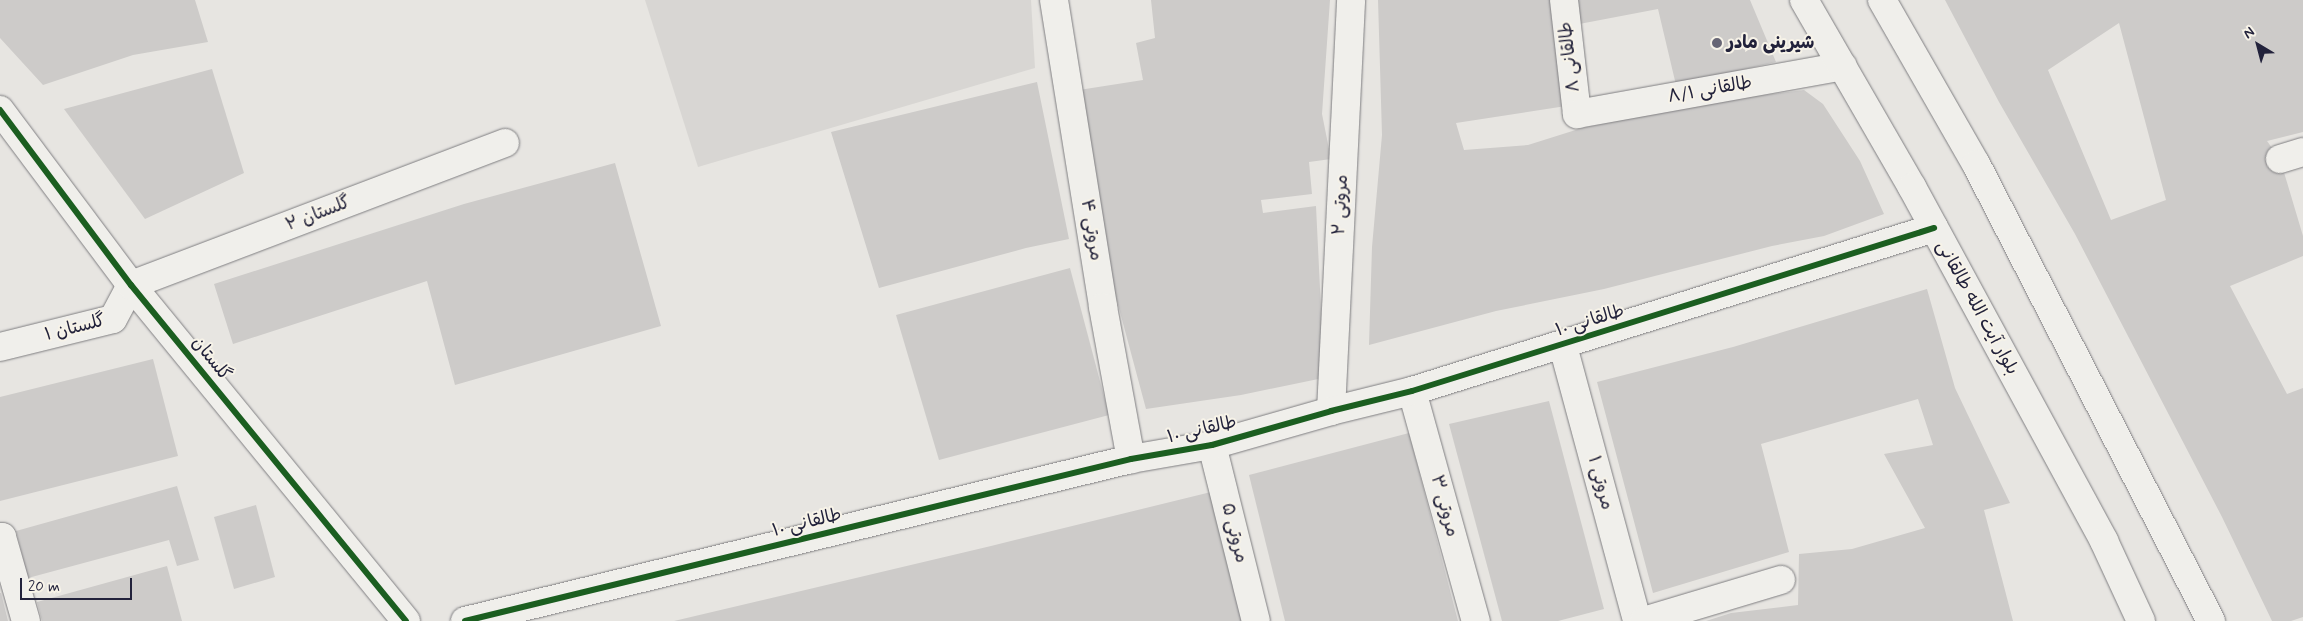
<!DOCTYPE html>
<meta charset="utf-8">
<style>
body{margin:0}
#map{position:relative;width:2303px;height:621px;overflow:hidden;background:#e7e5e1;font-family:Mynerve,"Playpen Sans Arabic",sans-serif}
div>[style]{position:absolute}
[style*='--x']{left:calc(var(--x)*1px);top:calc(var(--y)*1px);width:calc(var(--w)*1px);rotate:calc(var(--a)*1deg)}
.built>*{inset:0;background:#d8d6d3}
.building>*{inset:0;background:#cdcbc9}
.roads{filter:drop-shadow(0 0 1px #7f7e81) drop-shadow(0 0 1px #7f7e81)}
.street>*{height:28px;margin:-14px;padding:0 14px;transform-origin:14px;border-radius:14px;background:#f0efeb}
.secondary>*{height:28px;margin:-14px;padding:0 14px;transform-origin:14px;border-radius:14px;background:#f0efeb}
.cycleway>*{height:6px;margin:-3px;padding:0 3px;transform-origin:3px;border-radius:3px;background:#1b5e20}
.dots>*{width:14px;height:14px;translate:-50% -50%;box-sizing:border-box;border:2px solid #f7f3e8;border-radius:50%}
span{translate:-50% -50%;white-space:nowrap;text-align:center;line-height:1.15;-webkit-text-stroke:4px #f7f3e8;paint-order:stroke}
.poi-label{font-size:18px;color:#22223b;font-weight:700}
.left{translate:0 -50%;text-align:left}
.street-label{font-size:18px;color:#22223b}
.north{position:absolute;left:2233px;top:20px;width:50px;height:50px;-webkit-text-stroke:4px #f7f3e8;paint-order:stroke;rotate:323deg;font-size:14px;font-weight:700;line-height:20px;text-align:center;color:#22223b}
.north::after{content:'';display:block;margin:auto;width:18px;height:22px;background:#22223b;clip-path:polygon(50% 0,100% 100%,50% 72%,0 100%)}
.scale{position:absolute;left:20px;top:578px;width:112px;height:22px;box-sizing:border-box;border:2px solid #22223b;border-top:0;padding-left:6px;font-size:15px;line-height:18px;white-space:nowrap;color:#22223b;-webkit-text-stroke:4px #f7f3e8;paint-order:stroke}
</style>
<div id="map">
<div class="built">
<div style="clip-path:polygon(645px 0,1031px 0,1035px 68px,698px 167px)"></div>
</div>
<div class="building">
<div style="clip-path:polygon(0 0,195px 0,208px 42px,133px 55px,43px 85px,0 38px)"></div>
<div style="clip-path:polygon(1151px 0,1330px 0,1322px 114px,1331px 159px,1309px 162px,1312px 194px,1261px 200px,1263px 213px,1316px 206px,1322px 330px,1328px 377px,1241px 395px,1146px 409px,1105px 256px,1093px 155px,1079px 90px,1143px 80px,1136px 43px,1155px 38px)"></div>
<div style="clip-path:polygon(1378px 0,1553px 0,1566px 106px,1456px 123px,1464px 150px,1528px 145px,1582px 128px,1715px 101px,1804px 90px,1823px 104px,1860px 161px,1884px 214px,1824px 236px,1772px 246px,1604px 289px,1496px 311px,1369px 345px,1372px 247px,1382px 135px)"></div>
<div style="clip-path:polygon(1570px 0,1750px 0,1776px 62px,1676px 85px,1658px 9px,1574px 25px)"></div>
<div style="clip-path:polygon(evenodd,1945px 0,2303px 0,2303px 132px,2267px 141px,2280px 159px,2303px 236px,2303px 256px,2230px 286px,2287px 394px,2303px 388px,2303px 617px,2291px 621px,2272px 621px,2222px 517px,2075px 234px,1999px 102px,1945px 0,2119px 23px,2166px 200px,2111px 220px,2048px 70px,2119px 23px)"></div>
<div style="clip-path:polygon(212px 69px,244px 173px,145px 219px,64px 109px)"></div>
<div style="clip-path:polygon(1037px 82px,1069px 239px,1026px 248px,879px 288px,831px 132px)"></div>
<div style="clip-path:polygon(615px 163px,661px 326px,455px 385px,427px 281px,233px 344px,214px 284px,464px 204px)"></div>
<div style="clip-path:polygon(1070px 268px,1109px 415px,939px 460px,896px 315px)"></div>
<div style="clip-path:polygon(1927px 289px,1955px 388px,2010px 503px,1984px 510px,2013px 621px,1706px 621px,1731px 613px,1798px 605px,1799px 554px,1852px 549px,1925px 528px,1884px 454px,1933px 445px,1918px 399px,1761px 444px,1789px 552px,1653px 593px,1597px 382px,1733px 347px)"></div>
<div style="clip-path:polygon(153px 359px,178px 456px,0 501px,0 397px)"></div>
<div style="clip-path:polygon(1549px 401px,1604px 609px,1558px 621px,1502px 621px,1449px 424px)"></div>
<div style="clip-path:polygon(1409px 433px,1458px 621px,1285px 621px,1249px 475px)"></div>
<div style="clip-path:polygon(177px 486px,199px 560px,177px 566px,169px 540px,28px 578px,16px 531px)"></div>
<div style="clip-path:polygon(1211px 492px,1245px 621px,674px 621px,991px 546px)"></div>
<div style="clip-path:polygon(256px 505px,275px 577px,234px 589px,214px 517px)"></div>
<div style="clip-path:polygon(167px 566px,182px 621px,42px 621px,37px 602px)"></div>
<div style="clip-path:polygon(0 593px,1px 593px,8px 621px,0 621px)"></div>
</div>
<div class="roads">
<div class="street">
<div style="--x:1054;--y:0;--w:311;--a:80.9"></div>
<div style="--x:1103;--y:307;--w:155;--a:79.6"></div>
<div style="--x:1564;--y:0;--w:115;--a:83.5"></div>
<div style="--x:1577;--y:114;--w:270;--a:-10.2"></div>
<div style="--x:0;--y:110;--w:219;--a:53.2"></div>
<div style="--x:131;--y:285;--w:434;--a:50.7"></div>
<div style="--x:2280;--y:159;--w:24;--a:-17"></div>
<div style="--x:1563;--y:346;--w:285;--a:74.9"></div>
<div style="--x:0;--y:347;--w:116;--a:-13.9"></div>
<div style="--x:113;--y:319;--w:38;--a:-62"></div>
<div style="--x:131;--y:285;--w:400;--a:-20.8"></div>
<div style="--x:1412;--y:391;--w:239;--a:74.5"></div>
<div style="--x:1331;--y:411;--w:411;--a:-87.2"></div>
<div style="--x:1212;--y:445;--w:181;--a:76"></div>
<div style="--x:0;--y:537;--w:2;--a:0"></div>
<div style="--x:2;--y:537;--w:87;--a:74.1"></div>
<div style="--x:465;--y:621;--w:685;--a:-13.67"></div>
<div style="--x:1131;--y:459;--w:82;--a:-9.8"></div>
<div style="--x:1212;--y:445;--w:124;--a:-15.9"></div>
<div style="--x:1331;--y:411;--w:83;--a:-13.9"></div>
<div style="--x:1412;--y:391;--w:547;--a:-17.34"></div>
<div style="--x:1644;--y:621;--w:143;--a:-16.7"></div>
</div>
<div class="secondary">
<div style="--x:1804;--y:0;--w:216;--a:60"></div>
<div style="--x:1912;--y:187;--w:403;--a:61.5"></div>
<div style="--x:2104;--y:541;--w:88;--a:65.2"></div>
<div style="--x:1882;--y:0;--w:189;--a:60.2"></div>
<div style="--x:1976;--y:164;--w:514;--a:62.79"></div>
</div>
</div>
<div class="cycleway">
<div style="--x:0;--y:110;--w:219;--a:53.2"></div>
<div style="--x:131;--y:285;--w:434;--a:50.7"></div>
<div style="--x:465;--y:621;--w:685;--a:-13.67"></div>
<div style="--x:1131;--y:459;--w:82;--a:-9.8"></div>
<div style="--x:1212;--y:445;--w:124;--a:-15.9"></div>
<div style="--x:1331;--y:411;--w:83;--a:-13.9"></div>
<div style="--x:1412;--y:391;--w:547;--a:-17.34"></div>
</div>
<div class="dots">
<div style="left:1717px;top:43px;background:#676675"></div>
</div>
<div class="poi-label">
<span class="left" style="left:1727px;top:43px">شیرینی مادر</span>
</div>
<div class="street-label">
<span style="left:1570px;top:57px;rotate:-97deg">طالقانی ۸</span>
<span style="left:1710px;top:90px;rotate:-10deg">طالقانی ۸/۱</span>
<span style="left:1341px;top:205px;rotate:-87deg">مروتی ۲</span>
<span style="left:318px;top:214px;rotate:-21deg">گلستان ۲</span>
<span style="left:1091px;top:230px;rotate:81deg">مروتی ۴</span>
<span style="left:1977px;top:308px;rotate:61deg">بلوار آیت الله طالقانی</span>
<span style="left:1590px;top:321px;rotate:-17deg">طالقانی ۱۰</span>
<span style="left:75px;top:328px;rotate:-14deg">گلستان ۱</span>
<span style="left:211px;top:359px;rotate:51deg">گلستان</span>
<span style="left:1202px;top:430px;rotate:-13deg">طالقانی ۱۰</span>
<span style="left:1600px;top:483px;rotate:75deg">مروتی ۱</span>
<span style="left:1444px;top:506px;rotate:75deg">مروتی ۳</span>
<span style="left:807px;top:523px;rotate:-14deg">طالقانی ۱۰</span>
<span style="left:1234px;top:533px;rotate:76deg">مروتی ۵</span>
</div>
<div class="north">N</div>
<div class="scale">20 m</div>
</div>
